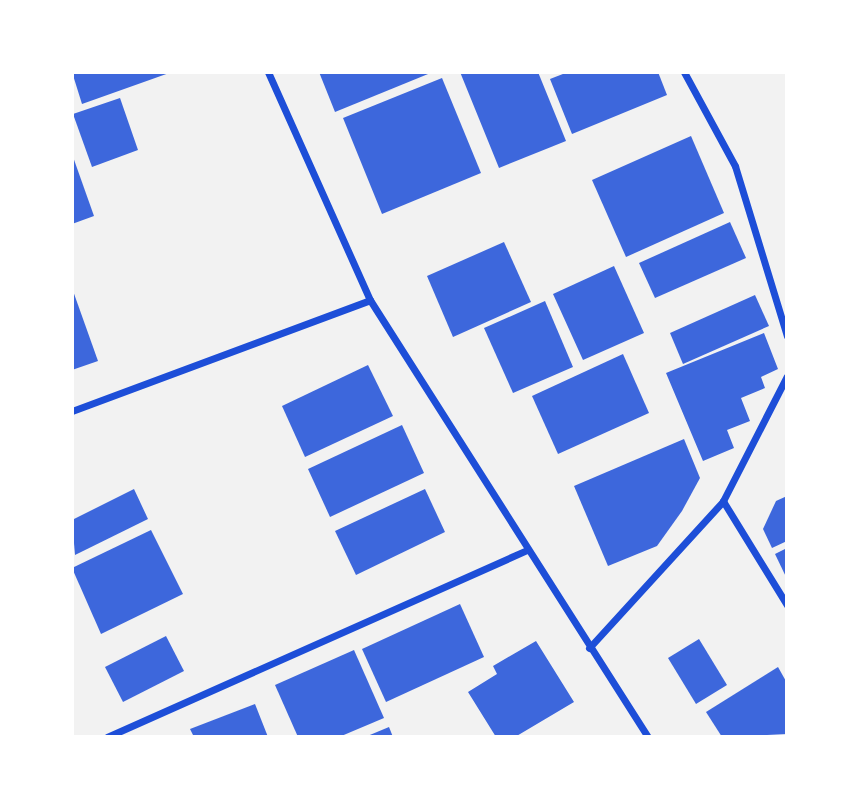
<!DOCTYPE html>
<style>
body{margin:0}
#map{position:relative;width:859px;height:809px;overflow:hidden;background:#f2f2f2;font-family:"Public Sans",sans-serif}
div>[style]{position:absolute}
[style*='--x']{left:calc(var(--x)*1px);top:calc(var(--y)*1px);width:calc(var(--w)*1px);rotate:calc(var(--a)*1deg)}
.building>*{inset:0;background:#3d67dc}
.minor>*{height:7px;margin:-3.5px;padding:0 3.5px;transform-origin:3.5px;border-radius:3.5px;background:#1d4ed8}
span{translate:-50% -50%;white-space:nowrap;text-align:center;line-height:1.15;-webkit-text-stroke:7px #fff;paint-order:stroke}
.frame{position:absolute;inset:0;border:74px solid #fff;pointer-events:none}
</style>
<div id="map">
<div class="building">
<div style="clip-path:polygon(72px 72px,172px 72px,82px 104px)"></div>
<div style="clip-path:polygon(319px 72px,433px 72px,335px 112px)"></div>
<div style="clip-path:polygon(460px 72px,538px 72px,566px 141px,499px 168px)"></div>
<div style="clip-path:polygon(568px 72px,658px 72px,667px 95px,572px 134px,550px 79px)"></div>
<div style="clip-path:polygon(442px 78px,481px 173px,382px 214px,343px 118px)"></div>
<div style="clip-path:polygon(120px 98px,138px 150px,92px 167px,73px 114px)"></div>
<div style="clip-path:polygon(691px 136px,724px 213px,626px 257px,592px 180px)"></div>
<div style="clip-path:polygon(72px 154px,94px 216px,72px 224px)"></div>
<div style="clip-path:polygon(730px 222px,746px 258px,655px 298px,639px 263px)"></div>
<div style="clip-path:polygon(504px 242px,531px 302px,453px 337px,427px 276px)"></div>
<div style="clip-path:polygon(614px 266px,644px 333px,583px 360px,553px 294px)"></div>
<div style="clip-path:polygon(72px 288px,98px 361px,72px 370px)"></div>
<div style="clip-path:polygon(755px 295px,769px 326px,683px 364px,670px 333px)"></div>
<div style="clip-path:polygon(545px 301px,573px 367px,513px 393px,484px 328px)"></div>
<div style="clip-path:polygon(764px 333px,778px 369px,761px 377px,765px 388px,741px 398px,750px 421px,727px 430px,734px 448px,703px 461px,666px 373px)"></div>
<div style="clip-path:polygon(623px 354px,649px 413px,558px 454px,532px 396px)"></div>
<div style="clip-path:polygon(368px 365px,393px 416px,305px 457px,282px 406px)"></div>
<div style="clip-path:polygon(402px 425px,424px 473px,330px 517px,308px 469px)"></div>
<div style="clip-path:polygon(684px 439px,700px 478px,682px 511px,657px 546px,608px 566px,574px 486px)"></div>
<div style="clip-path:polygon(134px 489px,148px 519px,75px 555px,72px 520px)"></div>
<div style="clip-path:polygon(425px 489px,445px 532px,356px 575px,335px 531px)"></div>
<div style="clip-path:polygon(787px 496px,787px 541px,772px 548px,763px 529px,776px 501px)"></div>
<div style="clip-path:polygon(151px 530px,183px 594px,101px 634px,72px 568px)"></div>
<div style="clip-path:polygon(787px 548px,787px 579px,775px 554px)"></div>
<div style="clip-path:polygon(460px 604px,484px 657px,386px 702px,362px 649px)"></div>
<div style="clip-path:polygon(166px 636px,184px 671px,123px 702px,105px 667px)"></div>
<div style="clip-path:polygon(699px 639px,727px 685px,696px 704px,668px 658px)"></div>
<div style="clip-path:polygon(536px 641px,574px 702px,515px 737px,496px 737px,468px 692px,497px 674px,493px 666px)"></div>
<div style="clip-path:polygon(354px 650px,384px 718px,339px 737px,298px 737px,275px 685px)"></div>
<div style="clip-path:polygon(778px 667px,787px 683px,787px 734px,722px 737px,706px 712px)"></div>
<div style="clip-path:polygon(255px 704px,268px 737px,194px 737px,190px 729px)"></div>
<div style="clip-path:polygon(389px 727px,393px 737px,365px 737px)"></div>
</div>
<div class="minor">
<div style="--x:268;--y:72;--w:250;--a:65.9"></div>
<div style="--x:370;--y:300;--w:518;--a:57.54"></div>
<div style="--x:684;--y:72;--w:107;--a:61.5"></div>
<div style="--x:735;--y:166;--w:178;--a:73"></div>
<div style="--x:72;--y:411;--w:318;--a:-20.4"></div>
<div style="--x:723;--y:501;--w:122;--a:58.4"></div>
<div style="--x:589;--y:648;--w:199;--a:-47.6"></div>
<div style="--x:723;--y:501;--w:140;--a:-62.9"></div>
<div style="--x:107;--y:737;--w:460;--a:-24"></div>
</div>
<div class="frame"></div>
</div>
